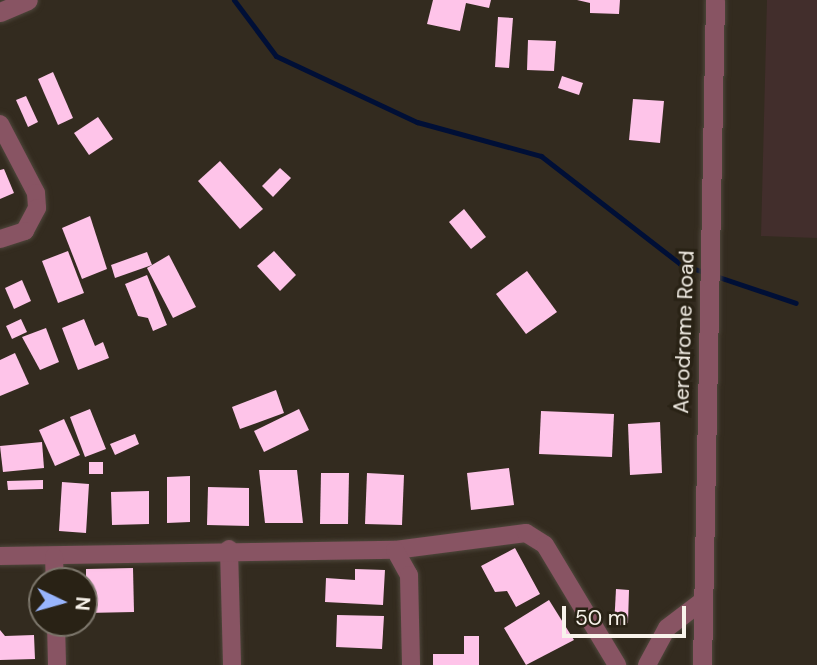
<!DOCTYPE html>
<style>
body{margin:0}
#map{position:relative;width:817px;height:665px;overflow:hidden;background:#332b1f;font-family:"DM Sans",sans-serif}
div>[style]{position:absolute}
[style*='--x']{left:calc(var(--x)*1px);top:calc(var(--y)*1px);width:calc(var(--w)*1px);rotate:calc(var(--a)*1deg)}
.education>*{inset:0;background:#422e2c}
.stream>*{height:5px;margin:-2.5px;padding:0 2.5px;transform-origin:2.5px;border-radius:2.5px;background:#000f36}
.building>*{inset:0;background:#fec4e9}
.roads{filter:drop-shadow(0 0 2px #4f473c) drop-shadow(0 0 2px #4f473c)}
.minor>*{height:18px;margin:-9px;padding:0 9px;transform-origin:9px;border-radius:9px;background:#885463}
.tertiary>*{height:19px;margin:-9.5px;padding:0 9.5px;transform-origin:9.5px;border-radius:9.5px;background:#885463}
span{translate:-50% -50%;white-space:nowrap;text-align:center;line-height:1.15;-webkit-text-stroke:7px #292215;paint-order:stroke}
.street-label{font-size:21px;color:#f8f3eb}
.north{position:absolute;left:28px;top:567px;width:70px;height:70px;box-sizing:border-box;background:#292215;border:2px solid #7c766b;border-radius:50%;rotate:95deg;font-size:19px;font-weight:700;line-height:28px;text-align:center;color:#f8f3eb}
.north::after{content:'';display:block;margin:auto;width:24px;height:32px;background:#98b5fd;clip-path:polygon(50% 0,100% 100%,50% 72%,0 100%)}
.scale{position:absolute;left:562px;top:606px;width:124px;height:32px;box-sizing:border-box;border:4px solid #f8f3eb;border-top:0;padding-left:9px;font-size:21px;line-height:24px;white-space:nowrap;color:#f8f3eb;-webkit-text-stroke:5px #292215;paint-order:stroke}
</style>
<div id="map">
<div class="education">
<div style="clip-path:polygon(767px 0,817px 0,817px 238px,761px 236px)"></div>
</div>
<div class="stream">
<div style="--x:234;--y:0;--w:70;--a:53.1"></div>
<div style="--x:276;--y:56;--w:156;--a:25.1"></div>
<div style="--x:417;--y:122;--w:129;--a:15.3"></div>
<div style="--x:541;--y:156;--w:176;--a:37.8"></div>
<div style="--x:680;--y:264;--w:122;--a:18.6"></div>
</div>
<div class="building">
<div style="clip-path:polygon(433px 0,491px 0,489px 8px,466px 3px,460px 31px,427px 24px)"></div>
<div style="clip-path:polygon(577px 0,620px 0,619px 14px,590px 13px,590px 3px)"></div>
<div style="clip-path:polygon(498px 17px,513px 18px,509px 68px,495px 67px)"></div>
<div style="clip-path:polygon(528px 40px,556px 41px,554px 71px,527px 70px)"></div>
<div style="clip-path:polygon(53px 72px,73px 118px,58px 125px,38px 79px)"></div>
<div style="clip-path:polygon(562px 76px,583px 83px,579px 95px,558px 88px)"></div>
<div style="clip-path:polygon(26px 96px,38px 122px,28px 127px,16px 100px)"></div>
<div style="clip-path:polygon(633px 99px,664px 101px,660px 143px,629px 140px)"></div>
<div style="clip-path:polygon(98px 117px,113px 139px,89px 155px,74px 133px)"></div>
<div style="clip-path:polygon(220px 161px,263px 209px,240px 229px,198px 181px)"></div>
<div style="clip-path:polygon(280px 168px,291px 178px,273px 197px,262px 186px)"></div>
<div style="clip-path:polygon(4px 169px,14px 193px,0 199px,0 170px)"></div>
<div style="clip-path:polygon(464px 209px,486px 237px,471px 249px,449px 222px)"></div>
<div style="clip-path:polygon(90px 216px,107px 269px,82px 279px,62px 228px)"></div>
<div style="clip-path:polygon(68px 251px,84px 293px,58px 303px,42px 261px)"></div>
<div style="clip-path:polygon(274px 251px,296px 275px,280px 291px,257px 266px)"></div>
<div style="clip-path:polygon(147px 252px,152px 265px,115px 278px,111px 265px)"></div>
<div style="clip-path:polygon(169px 255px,196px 307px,173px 318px,147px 268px)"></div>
<div style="clip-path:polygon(527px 271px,557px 312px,526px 334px,496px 294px)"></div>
<div style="clip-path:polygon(147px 275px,167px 325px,153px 331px,148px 318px,138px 316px,125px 284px)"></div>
<div style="clip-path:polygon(22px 280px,31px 301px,14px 309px,5px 288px)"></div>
<div style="clip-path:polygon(21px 319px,27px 332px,12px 339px,6px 326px)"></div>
<div style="clip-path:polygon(84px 319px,95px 346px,103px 342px,109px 358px,78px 370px,62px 328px)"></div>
<div style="clip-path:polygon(46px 328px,59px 362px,40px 370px,22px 337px)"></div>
<div style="clip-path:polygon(15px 353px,29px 384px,0 396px,0 360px)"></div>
<div style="clip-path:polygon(276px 390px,284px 413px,240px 429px,232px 407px)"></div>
<div style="clip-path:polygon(90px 409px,106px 449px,85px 457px,70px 417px)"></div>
<div style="clip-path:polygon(299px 409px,309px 430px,264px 452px,254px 431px)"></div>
<div style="clip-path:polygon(541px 411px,614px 414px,612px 457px,539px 454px)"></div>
<div style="clip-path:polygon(64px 419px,80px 455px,55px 466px,39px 430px)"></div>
<div style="clip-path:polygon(660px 422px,662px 473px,630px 475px,628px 424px)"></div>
<div style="clip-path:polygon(135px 434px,139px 444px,115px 455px,110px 444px)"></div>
<div style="clip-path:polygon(42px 442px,44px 468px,3px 472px,0 446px)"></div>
<div style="clip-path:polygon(89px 462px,103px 462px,103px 474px,89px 474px)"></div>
<div style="clip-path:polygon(509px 468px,514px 505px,471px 510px,467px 473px)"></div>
<div style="clip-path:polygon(259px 470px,297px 470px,303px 523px,265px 523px)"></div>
<div style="clip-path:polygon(321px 473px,349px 473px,348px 524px,320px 524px)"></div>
<div style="clip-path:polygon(367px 473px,404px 475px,402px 525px,365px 524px)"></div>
<div style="clip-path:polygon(190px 476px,190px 522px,167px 523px,167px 477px)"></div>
<div style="clip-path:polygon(43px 480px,43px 489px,8px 490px,7px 481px)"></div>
<div style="clip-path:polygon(62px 482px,89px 484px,86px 533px,59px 531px)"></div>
<div style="clip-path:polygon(208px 487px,249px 488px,249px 526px,207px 525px)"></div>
<div style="clip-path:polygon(149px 491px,149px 524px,112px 525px,111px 492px)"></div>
<div style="clip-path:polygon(515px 548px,540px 594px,516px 607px,507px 591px,495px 592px,481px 566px)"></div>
<div style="clip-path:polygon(133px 568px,134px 612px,86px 613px,86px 569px)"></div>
<div style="clip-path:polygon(355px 569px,385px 570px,383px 605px,325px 602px,326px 578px,355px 580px)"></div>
<div style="clip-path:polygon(616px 589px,629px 590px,628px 623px,614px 627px)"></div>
<div style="clip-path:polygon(549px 600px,574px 640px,526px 665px,504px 628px)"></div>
<div style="clip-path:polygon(337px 615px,384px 616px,382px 649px,336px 647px)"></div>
<div style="clip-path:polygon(0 630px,5px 636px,34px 635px,35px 659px,0 660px)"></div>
<div style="clip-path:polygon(464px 636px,479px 636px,479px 665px,433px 665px,433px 654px,464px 654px)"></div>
</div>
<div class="roads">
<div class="minor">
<div style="--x:0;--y:124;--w:78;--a:62.4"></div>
<div style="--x:36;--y:193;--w:15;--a:86"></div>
<div style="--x:37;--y:208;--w:26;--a:118"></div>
<div style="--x:25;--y:231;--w:26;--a:162"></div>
<div style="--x:229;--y:549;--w:116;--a:88.5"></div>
<div style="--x:395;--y:550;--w:132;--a:-7.4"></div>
<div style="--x:526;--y:533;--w:22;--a:32"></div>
<div style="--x:545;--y:545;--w:140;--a:59"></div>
<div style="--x:0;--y:556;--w:395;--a:-0.9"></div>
<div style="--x:395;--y:550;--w:29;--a:61"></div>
<div style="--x:409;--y:575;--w:90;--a:88.7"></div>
<div style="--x:54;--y:557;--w:24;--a:88"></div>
<div style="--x:56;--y:623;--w:42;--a:88.6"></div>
<div style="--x:647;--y:665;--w:42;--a:-61.6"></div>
<div style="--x:667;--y:628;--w:43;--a:-37.4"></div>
</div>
<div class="tertiary">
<div style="--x:0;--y:12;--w:30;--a:-23"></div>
<div style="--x:702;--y:665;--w:665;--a:-88.88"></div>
</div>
</div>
<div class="street-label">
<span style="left:684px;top:332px;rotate:-88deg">Aerodrome Road</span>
</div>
<div class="north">N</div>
<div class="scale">50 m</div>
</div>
